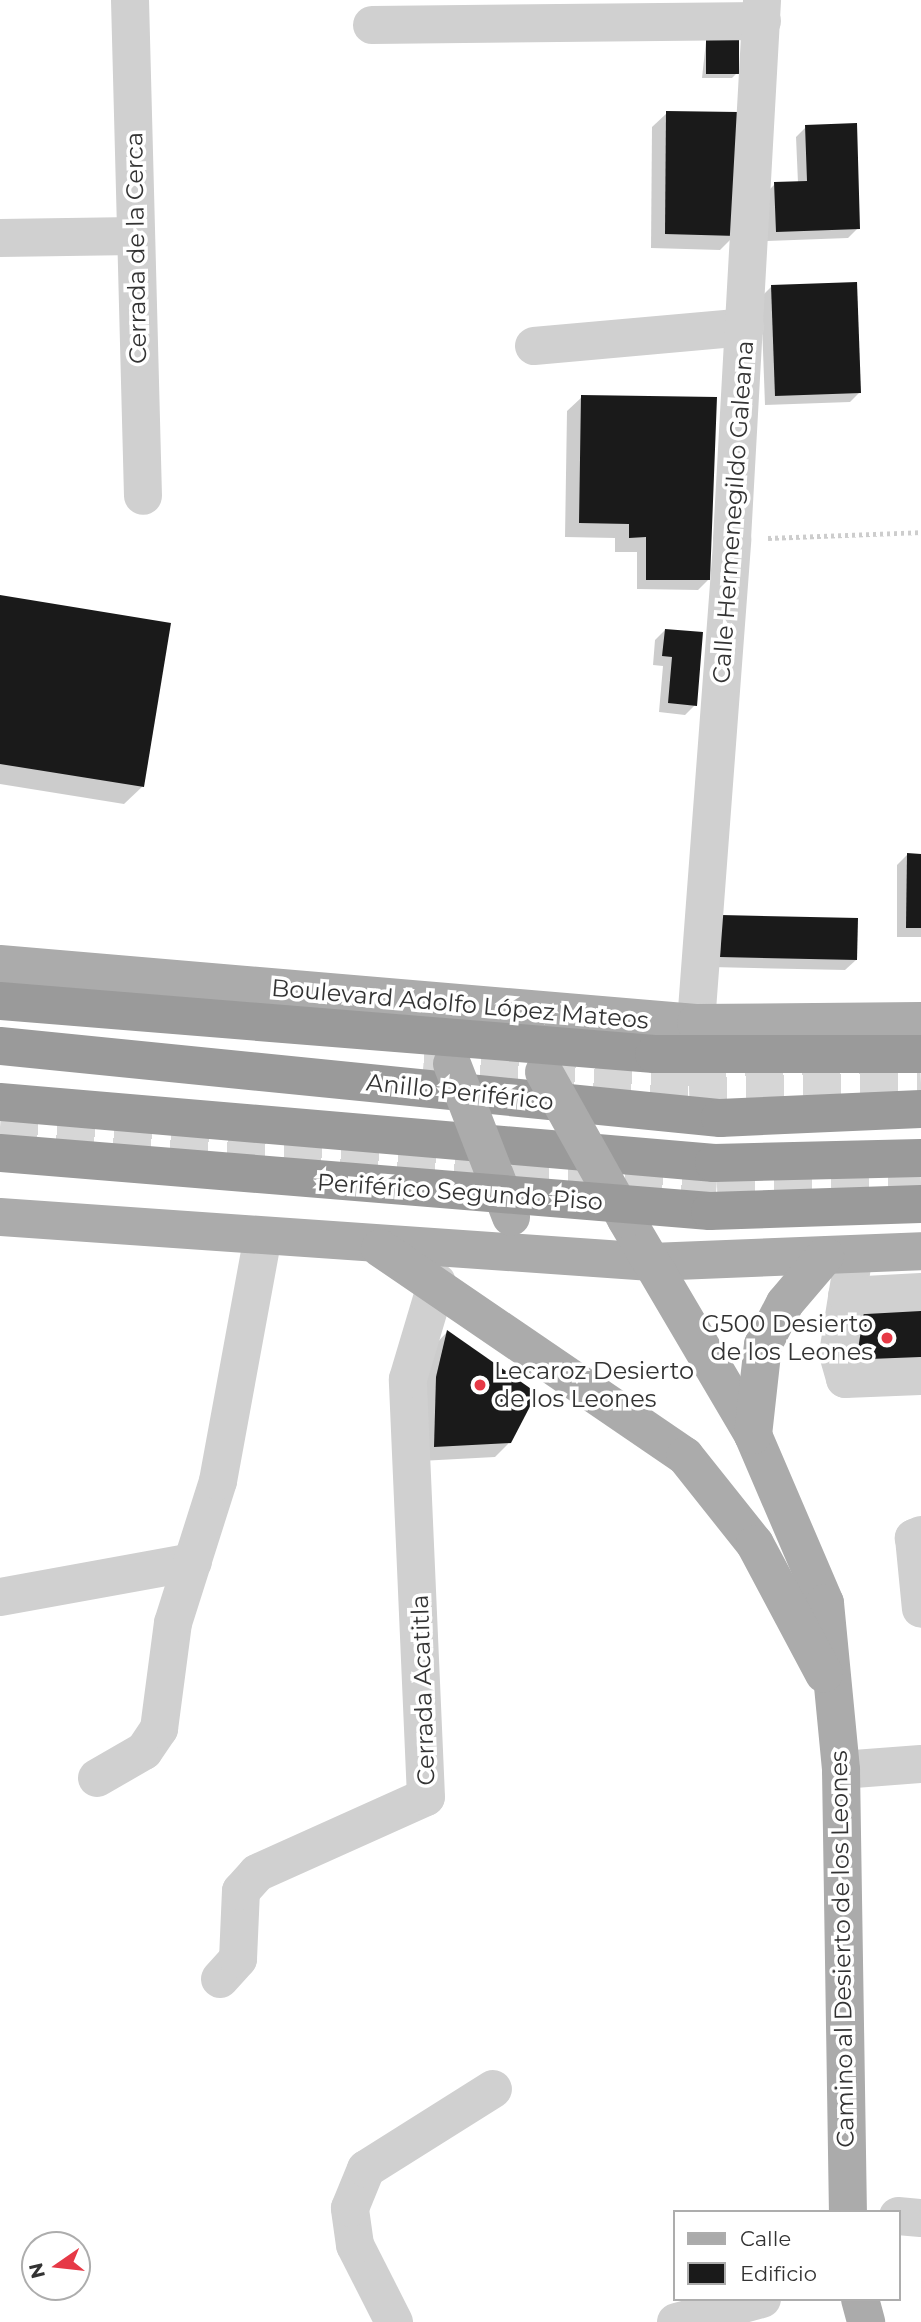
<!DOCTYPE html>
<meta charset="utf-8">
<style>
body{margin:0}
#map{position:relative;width:921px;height:2322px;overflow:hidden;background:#fff;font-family:Montserrat,sans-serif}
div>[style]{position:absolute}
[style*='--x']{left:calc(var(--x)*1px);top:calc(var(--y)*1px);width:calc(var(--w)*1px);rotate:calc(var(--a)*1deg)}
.shadow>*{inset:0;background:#0003}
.building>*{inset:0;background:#1a1a1a}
.highway-tunnel>*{height:38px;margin-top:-19px;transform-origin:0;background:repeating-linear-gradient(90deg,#d6d6d6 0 38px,transparent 0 57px)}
.path>*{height:4.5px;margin-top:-2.25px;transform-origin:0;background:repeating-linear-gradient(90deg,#cdcdcd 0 3.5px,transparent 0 7px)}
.minor>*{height:38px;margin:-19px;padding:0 19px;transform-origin:19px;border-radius:19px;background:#d0d0d0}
.major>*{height:38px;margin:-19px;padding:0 19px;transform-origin:19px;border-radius:19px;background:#ababab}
.highway>*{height:38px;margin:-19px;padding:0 19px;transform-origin:19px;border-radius:19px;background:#9a9a9a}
.major-bridge>*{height:38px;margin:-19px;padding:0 19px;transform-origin:19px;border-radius:19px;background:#ababab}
.highway-bridge>*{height:38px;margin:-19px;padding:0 19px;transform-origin:19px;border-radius:19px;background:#9a9a9a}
.dots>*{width:19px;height:19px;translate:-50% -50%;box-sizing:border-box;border:4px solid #fff;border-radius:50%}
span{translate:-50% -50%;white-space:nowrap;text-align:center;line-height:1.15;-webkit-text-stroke:7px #fff;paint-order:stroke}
.street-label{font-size:24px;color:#333}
.poi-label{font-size:24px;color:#333}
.right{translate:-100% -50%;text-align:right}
.left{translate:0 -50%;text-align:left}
.legend{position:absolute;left:673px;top:2210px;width:228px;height:91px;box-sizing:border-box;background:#fff;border:2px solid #adadad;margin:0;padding:9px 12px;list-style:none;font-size:21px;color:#333}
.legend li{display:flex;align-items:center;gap:14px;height:35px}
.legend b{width:35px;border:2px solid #adadad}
.north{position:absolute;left:21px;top:2231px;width:70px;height:70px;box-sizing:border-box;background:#fff;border:2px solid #adadad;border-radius:50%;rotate:256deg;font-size:19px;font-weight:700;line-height:28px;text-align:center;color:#333}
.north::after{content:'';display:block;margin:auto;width:24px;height:32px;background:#e63946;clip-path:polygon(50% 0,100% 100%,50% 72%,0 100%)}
</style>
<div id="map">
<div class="shadow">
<div style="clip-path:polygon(707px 32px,737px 73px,732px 78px,702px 78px)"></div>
<div style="clip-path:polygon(667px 113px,735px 235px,720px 250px,651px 248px,652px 127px)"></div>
<div style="clip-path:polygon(806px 127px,858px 228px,848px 238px,767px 241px,765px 194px,775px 184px,798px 183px,796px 137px)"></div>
<div style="clip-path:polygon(771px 287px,860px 392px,850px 402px,765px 405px,761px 297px)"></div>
<div style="clip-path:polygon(582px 397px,708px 580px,698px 590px,637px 589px,637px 552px,615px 552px,615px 538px,565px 537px,567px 411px)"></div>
<div style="clip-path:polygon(0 597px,143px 786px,124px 804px,0 784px)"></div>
<div style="clip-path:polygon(665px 630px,695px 705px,685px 715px,659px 712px,663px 666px,653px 665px,655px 640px)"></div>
<div style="clip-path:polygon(907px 855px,921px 855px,921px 937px,897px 937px,897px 865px)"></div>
<div style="clip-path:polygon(712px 927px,856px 960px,845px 970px,711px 967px)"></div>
<div style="clip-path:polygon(447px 1332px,510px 1442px,495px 1457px,420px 1461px,422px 1392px,433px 1347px)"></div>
</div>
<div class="building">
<div style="clip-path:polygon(706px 30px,739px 30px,739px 74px,706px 74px)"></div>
<div style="clip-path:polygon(666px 111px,738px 112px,737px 236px,665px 234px)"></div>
<div style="clip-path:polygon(857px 123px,860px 229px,776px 232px,774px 182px,807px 181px,805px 125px)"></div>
<div style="clip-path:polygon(857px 282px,861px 393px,775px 396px,771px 285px)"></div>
<div style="clip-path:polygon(581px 395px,717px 397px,710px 580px,646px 580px,646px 537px,629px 538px,629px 524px,579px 523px)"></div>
<div style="clip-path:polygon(0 595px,171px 623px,144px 787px,0 764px)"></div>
<div style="clip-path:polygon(665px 629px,703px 632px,697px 706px,668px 703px,672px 657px,662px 656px)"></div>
<div style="clip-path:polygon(907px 853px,921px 854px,921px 928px,906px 928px)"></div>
<div style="clip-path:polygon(721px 915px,858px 918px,857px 960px,720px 957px)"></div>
<div style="clip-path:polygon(921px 1306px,921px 1365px,854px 1369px,851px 1310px)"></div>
<div style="clip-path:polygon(447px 1330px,537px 1393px,511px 1443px,434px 1447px,436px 1377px)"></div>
</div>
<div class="highway-tunnel">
<div style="--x:423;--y:1070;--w:267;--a:4.1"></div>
<div style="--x:689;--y:1089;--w:232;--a:-2.5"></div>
<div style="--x:0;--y:1127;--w:719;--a:4.7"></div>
<div style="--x:717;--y:1186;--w:204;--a:-2"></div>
</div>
<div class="path">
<div style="--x:768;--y:538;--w:153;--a:-2.2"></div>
</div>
<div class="minor">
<div style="--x:130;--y:0;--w:496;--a:88.5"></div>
<div style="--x:372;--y:25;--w:390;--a:-0.6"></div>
<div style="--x:0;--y:238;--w:135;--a:-0.8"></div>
<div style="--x:534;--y:346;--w:212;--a:-5.1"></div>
<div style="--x:696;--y:1023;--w:485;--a:-85.7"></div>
<div style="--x:732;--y:539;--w:540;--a:-86.81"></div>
<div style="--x:854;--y:1254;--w:101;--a:99.1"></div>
<div style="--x:838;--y:1354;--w:26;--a:74"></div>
<div style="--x:845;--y:1379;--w:76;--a:-2.3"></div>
<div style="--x:847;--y:1296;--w:74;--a:-3.1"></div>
<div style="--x:921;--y:1535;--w:8;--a:157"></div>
<div style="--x:914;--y:1538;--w:71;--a:84.4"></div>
<div style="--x:0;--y:1597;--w:196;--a:-10.3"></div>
<div style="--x:841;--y:1770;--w:80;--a:-4.3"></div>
<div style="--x:97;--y:1778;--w:54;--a:-29.9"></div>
<div style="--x:144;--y:1751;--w:27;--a:-56"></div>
<div style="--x:159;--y:1729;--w:107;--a:-82.5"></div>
<div style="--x:173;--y:1623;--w:149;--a:-72.4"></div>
<div style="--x:218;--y:1481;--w:248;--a:-79.6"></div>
<div style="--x:220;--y:1979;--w:27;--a:-48"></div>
<div style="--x:238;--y:1959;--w:68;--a:-87.5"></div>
<div style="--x:241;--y:1891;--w:24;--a:-48"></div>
<div style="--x:257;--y:1873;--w:185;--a:-24.2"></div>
<div style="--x:426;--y:1797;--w:418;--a:-92.5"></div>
<div style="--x:408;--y:1379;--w:101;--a:-73.4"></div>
<div style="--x:898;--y:2216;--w:23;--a:5"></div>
<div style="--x:394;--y:2322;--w:86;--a:-116.9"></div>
<div style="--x:355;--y:2245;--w:37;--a:-98"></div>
<div style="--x:350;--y:2208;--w:42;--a:-67.7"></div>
<div style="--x:366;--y:2169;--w:150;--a:-32.2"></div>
<div style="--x:676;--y:2322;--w:89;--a:-15"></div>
</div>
<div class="major">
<div style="--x:0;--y:964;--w:698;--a:4.85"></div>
<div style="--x:696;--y:1023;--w:225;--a:-0.5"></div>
<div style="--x:0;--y:1217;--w:653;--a:3.95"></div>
<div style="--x:651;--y:1262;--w:270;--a:-2.3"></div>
<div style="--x:626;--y:1219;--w:251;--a:59.5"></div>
<div style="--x:753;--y:1435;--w:183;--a:66.8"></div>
<div style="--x:825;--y:1603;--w:168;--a:84.5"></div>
<div style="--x:841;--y:1770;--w:442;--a:89.1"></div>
<div style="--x:380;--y:1248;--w:369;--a:34.3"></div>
<div style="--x:685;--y:1456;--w:112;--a:51.5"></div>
<div style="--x:755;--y:1544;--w:147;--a:62"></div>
<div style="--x:753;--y:1435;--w:91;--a:-83.7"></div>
<div style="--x:763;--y:1345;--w:47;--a:-62.4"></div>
<div style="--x:785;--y:1303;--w:62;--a:-49.6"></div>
<div style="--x:860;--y:2299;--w:24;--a:75"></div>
</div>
<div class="highway">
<div style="--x:0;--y:1046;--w:724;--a:5.71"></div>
<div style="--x:720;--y:1118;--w:201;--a:-2.6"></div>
<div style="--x:0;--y:1102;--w:717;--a:4.88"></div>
<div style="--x:714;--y:1163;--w:207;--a:-1.4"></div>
</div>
<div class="major-bridge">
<div style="--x:452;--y:1064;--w:164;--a:68.9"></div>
<div style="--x:544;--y:1072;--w:168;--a:60.8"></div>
</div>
<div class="highway-bridge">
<div style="--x:0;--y:1001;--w:656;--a:4.63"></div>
<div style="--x:654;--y:1054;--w:267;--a:0"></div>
<div style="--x:0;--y:1153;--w:712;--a:4.67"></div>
<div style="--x:710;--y:1211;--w:211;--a:-1.9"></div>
</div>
<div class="dots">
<div style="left:887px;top:1338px;background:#e63946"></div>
<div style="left:480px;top:1385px;background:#e63946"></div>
</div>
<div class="street-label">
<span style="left:136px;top:248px;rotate:-91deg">Cerrada de la Cerca</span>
<span style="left:733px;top:512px;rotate:-86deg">Calle Hermenegildo Galeana</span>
<span style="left:460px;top:1004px;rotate:5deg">Boulevard Adolfo López Mateos</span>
<span style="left:460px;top:1092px;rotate:6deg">Anillo Periférico</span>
<span style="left:460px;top:1192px;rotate:4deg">Periférico Segundo Piso</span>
<span style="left:423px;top:1690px;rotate:-92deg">Cerrada Acatitla</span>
<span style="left:842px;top:1949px;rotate:-91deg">Camino al Desierto de los Leones</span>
</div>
<div class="poi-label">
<span class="right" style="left:873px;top:1338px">G500 Desierto<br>de los Leones</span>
<span class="left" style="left:494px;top:1385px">Lecaroz Desierto<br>de los Leones</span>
</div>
<ul class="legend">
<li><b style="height:9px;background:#ababab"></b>Calle</li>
<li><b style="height:19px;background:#1a1a1a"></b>Edificio</li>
</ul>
<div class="north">N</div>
</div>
